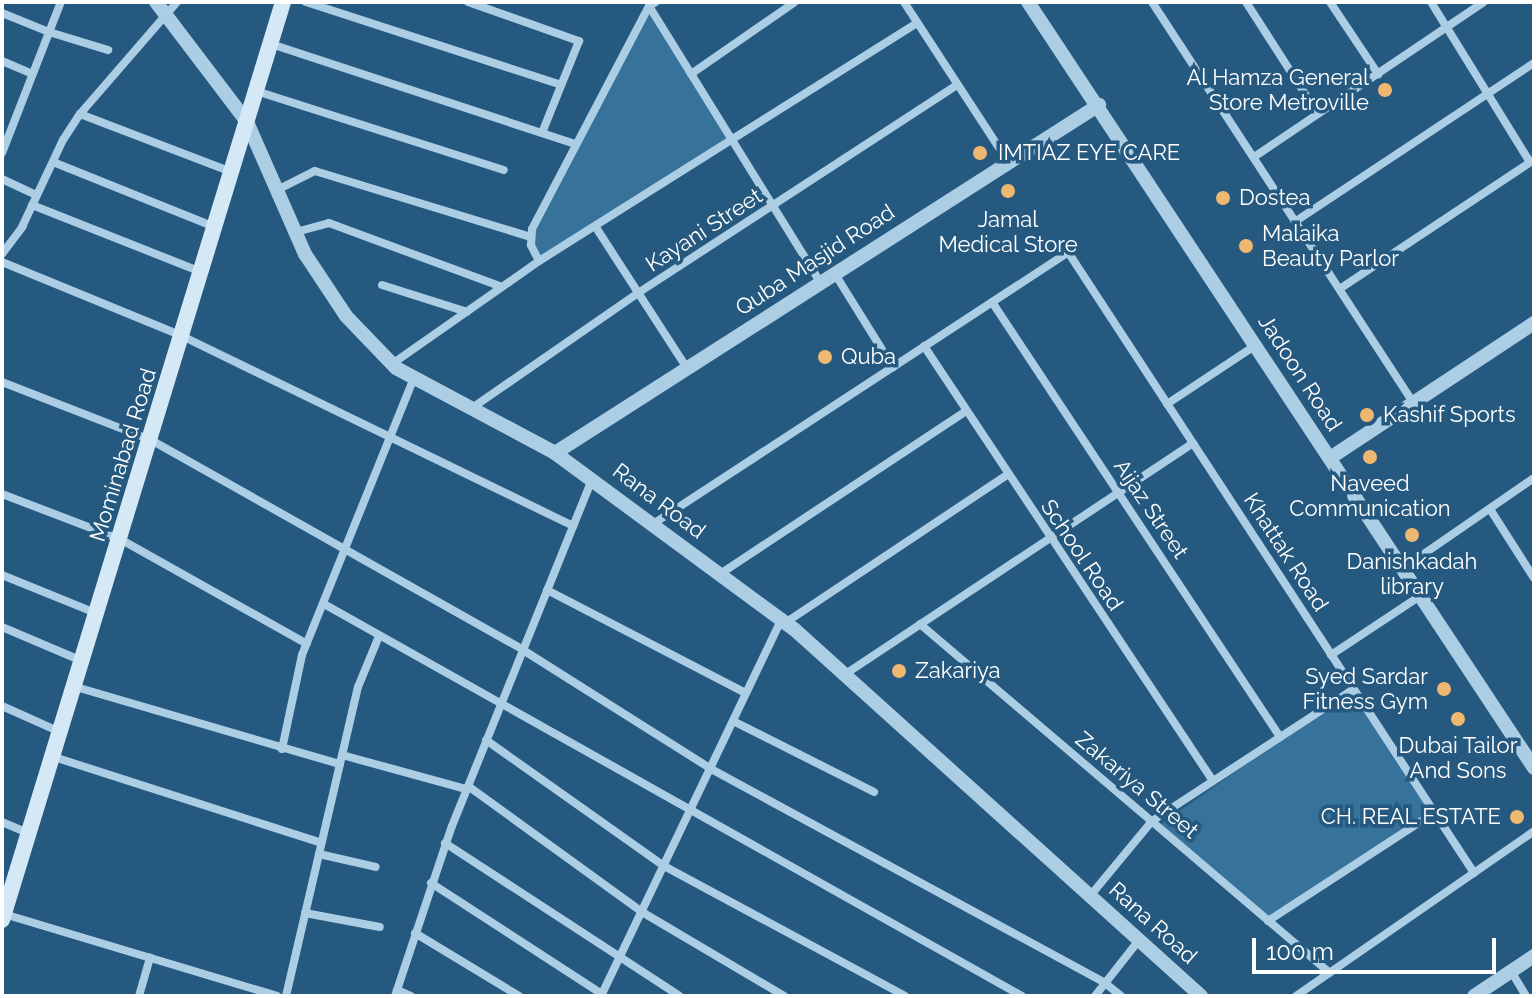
<!DOCTYPE html>
<style>
body{margin:0}
#map{position:relative;width:1536px;height:998px;overflow:hidden;background:#26597f;font-family:Raleway,sans-serif}
div>[style]{position:absolute}
[style*='--x']{left:calc(var(--x)*1px);top:calc(var(--y)*1px);width:calc(var(--w)*1px);rotate:calc(var(--a)*1deg)}
.green>*{inset:0;background:#36729a}
.minor>*{height:8px;margin:-4px;padding:0 4px;transform-origin:4px;border-radius:4px;background:#accee5}
.tertiary>*{height:14px;margin:-7px;padding:0 7px;transform-origin:7px;border-radius:7px;background:#accee5}
.secondary>*{height:16px;margin:-8px;padding:0 8px;transform-origin:8px;border-radius:8px;background:#d5e8f5}
.dots>*{width:22px;height:22px;translate:-50% -50%;box-sizing:border-box;border:4px solid #26597f;border-radius:50%}
span{translate:-50% -50%;white-space:nowrap;text-align:center;line-height:1.15;-webkit-text-stroke:7px #26597f;paint-order:stroke}
.poi-label{font-size:22px;color:#fff}
.right{translate:-100% -50%;text-align:right}
.left{translate:0 -50%;text-align:left}
.street-label{font-size:22px;color:#fff}
.frame{position:absolute;inset:0;border:4px solid #fff;pointer-events:none}
.scale{position:absolute;left:1252px;top:938px;width:244px;height:36px;box-sizing:border-box;border:4px solid #fff;border-top:0;padding-left:10px;font-size:24px;line-height:28px;white-space:nowrap;color:#fff;-webkit-text-stroke:6px #26597f;paint-order:stroke}
</style>
<div id="map">
<div class="green">
<div style="clip-path:polygon(649px 6px,731px 138px,539px 261px,531px 245px,532px 229px)"></div>
<div style="clip-path:polygon(1354px 689px,1435px 812px,1268px 921px,1158px 826px)"></div>
</div>
<div class="minor">
<div style="--x:306;--y:2;--w:268;--a:18"></div>
<div style="--x:468;--y:2;--w:118;--a:19.4"></div>
<div style="--x:579;--y:41;--w:99;--a:111.9"></div>
<div style="--x:904;--y:2;--w:192;--a:56.9"></div>
<div style="--x:1152;--y:2;--w:478;--a:56.9"></div>
<div style="--x:1246;--y:2;--w:133;--a:57.3"></div>
<div style="--x:1330;--y:2;--w:87;--a:56.3"></div>
<div style="--x:1431;--y:2;--w:188;--a:58.3"></div>
<div style="--x:649;--y:6;--w:326;--a:58.2"></div>
<div style="--x:2;--y:13;--w:51;--a:22"></div>
<div style="--x:49;--y:32;--w:62;--a:17"></div>
<div style="--x:271;--y:44;--w:321;--a:18.2"></div>
<div style="--x:2;--y:61;--w:33;--a:23"></div>
<div style="--x:691;--y:74;--w:126;--a:-34.7"></div>
<div style="--x:256;--y:91;--w:260;--a:17.7"></div>
<div style="--x:80;--y:114;--w:163;--a:20.9"></div>
<div style="--x:2;--y:153;--w:162;--a:-68.7"></div>
<div style="--x:1254;--y:157;--w:277;--a:-34"></div>
<div style="--x:53;--y:162;--w:175;--a:21.9"></div>
<div style="--x:2;--y:179;--w:38;--a:25"></div>
<div style="--x:277;--y:190;--w:42;--a:-26.6"></div>
<div style="--x:315;--y:171;--w:226;--a:17"></div>
<div style="--x:32;--y:205;--w:182;--a:21.6"></div>
<div style="--x:1296;--y:221;--w:286;--a:-33.6"></div>
<div style="--x:595;--y:226;--w:169;--a:57.1"></div>
<div style="--x:296;--y:232;--w:34;--a:-15"></div>
<div style="--x:329;--y:223;--w:184;--a:20.3"></div>
<div style="--x:2;--y:254;--w:34;--a:-53"></div>
<div style="--x:22;--y:227;--w:96;--a:-64.8"></div>
<div style="--x:63;--y:140;--w:31;--a:-57"></div>
<div style="--x:80;--y:114;--w:148;--a:-49.1"></div>
<div style="--x:539;--y:261;--w:18;--a:-117"></div>
<div style="--x:531;--y:245;--w:16;--a:-86"></div>
<div style="--x:532;--y:229;--w:252;--a:-62.3"></div>
<div style="--x:649;--y:6;--w:8;--a:-30"></div>
<div style="--x:2;--y:262;--w:195;--a:22.3"></div>
<div style="--x:182;--y:336;--w:435;--a:25.9"></div>
<div style="--x:835;--y:274;--w:110;--a:58.1"></div>
<div style="--x:382;--y:285;--w:89;--a:17.6"></div>
<div style="--x:1341;--y:288;--w:232;--a:-33.6"></div>
<div style="--x:992;--y:302;--w:522;--a:56.49"></div>
<div style="--x:924;--y:346;--w:522;--a:56.4"></div>
<div style="--x:392;--y:364;--w:179;--a:-35"></div>
<div style="--x:539;--y:261;--w:447;--a:-32.2"></div>
<div style="--x:2;--y:382;--w:160;--a:21.3"></div>
<div style="--x:151;--y:440;--w:427;--a:29.4"></div>
<div style="--x:523;--y:650;--w:225;--a:32.3"></div>
<div style="--x:713;--y:770;--w:446;--a:28.5"></div>
<div style="--x:1105;--y:983;--w:21;--a:39"></div>
<div style="--x:1167;--y:404;--w:107;--a:-33.5"></div>
<div style="--x:472;--y:408;--w:202;--a:-34.7"></div>
<div style="--x:638;--y:293;--w:381;--a:-33.1"></div>
<div style="--x:2;--y:494;--w:126;--a:20.9"></div>
<div style="--x:120;--y:539;--w:214;--a:29.3"></div>
<div style="--x:1490;--y:509;--w:82;--a:57.5"></div>
<div style="--x:653;--y:524;--w:496;--a:-33.2"></div>
<div style="--x:1068;--y:252;--w:742;--a:56.82"></div>
<div style="--x:1402;--y:569;--w:160;--a:-34.6"></div>
<div style="--x:720;--y:574;--w:295;--a:-33.5"></div>
<div style="--x:2;--y:575;--w:104;--a:22.1"></div>
<div style="--x:547;--y:590;--w:224;--a:27.4"></div>
<div style="--x:324;--y:604;--w:801;--a:29.32"></div>
<div style="--x:785;--y:623;--w:267;--a:-33.7"></div>
<div style="--x:920;--y:624;--w:538;--a:40.41"></div>
<div style="--x:2;--y:627;--w:87;--a:23"></div>
<div style="--x:1331;--y:655;--w:107;--a:-33.5"></div>
<div style="--x:844;--y:675;--w:419;--a:-33.6"></div>
<div style="--x:76;--y:687;--w:275;--a:16.3"></div>
<div style="--x:2;--y:706;--w:64;--a:24.1"></div>
<div style="--x:733;--y:721;--w:158;--a:26.7"></div>
<div style="--x:486;--y:740;--w:218;--a:35.3"></div>
<div style="--x:664;--y:866;--w:274;--a:28.3"></div>
<div style="--x:282;--y:749;--w:96;--a:-78"></div>
<div style="--x:302;--y:655;--w:299;--a:-68"></div>
<div style="--x:342;--y:755;--w:129;--a:15.3"></div>
<div style="--x:54;--y:757;--w:281;--a:17.8"></div>
<div style="--x:468;--y:786;--w:215;--a:35.9"></div>
<div style="--x:642;--y:912;--w:165;--a:30.6"></div>
<div style="--x:2;--y:822;--w:30;--a:23"></div>
<div style="--x:445;--y:843;--w:280;--a:33.1"></div>
<div style="--x:319;--y:854;--w:58;--a:12.8"></div>
<div style="--x:431;--y:883;--w:204;--a:33"></div>
<div style="--x:1090;--y:896;--w:97;--a:-50.4"></div>
<div style="--x:1152;--y:821;--w:241;--a:-33.2"></div>
<div style="--x:305;--y:913;--w:76;--a:10.6"></div>
<div style="--x:4;--y:914;--w:285;--a:16.7"></div>
<div style="--x:1268;--y:921;--w:199;--a:-33.1"></div>
<div style="--x:415;--y:933;--w:122;--a:31.2"></div>
<div style="--x:1511;--y:971;--w:29;--a:59"></div>
<div style="--x:397;--y:990;--w:15;--a:23"></div>
<div style="--x:139;--y:996;--w:40;--a:-74"></div>
<div style="--x:286;--y:996;--w:317;--a:-76.9"></div>
<div style="--x:358;--y:687;--w:55;--a:-67.6"></div>
<div style="--x:395;--y:996;--w:179;--a:-71.5"></div>
<div style="--x:452;--y:826;--w:374;--a:-68"></div>
<div style="--x:601;--y:996;--w:417;--a:-64.4"></div>
<div style="--x:1095;--y:996;--w:71;--a:-51.8"></div>
<div style="--x:1296;--y:996;--w:290;--a:-34.7"></div>
</div>
<div class="tertiary">
<div style="--x:156;--y:2;--w:151;--a:52.8"></div>
<div style="--x:247;--y:122;--w:144;--a:66.3"></div>
<div style="--x:305;--y:254;--w:74;--a:56.5"></div>
<div style="--x:346;--y:316;--w:72;--a:46.1"></div>
<div style="--x:396;--y:368;--w:180;--a:28.1"></div>
<div style="--x:555;--y:453;--w:297;--a:36.4"></div>
<div style="--x:794;--y:629;--w:548;--a:42.04"></div>
<div style="--x:1028;--y:2;--w:918;--a:56.55"></div>
<div style="--x:555;--y:453;--w:646;--a:-32.61"></div>
<div style="--x:1330;--y:458;--w:245;--a:-33.5"></div>
<div style="--x:1474;--y:996;--w:72;--a:-33.7"></div>
</div>
<div class="secondary">
<div style="--x:2;--y:920;--w:960;--a:-72.98"></div>
</div>
<div class="dots">
<div style="left:1385px;top:90px;background:#efb871"></div>
<div style="left:980px;top:153px;background:#efb871"></div>
<div style="left:1008px;top:191px;background:#efb871"></div>
<div style="left:1223px;top:198px;background:#efb871"></div>
<div style="left:1246px;top:246px;background:#efb871"></div>
<div style="left:825px;top:357px;background:#efb871"></div>
<div style="left:1367px;top:415px;background:#efb871"></div>
<div style="left:1370px;top:457px;background:#efb871"></div>
<div style="left:1412px;top:535px;background:#efb871"></div>
<div style="left:899px;top:671px;background:#efb871"></div>
<div style="left:1444px;top:689px;background:#efb871"></div>
<div style="left:1458px;top:719px;background:#efb871"></div>
<div style="left:1517px;top:817px;background:#efb871"></div>
</div>
<div class="poi-label">
<span class="right" style="left:1369px;top:90px">Al Hamza General<br>Store Metroville</span>
<span class="left" style="left:998px;top:153px">IMTIAZ EYE CARE</span>
<span class="left" style="left:1239px;top:198px">Dostea</span>
<span style="left:1008px;top:232px">Jamal<br>Medical Store</span>
<span class="left" style="left:1262px;top:246px">Malaika<br>Beauty Parlor</span>
<span class="left" style="left:841px;top:357px">Quba</span>
<span class="left" style="left:1383px;top:415px">Kashif Sports</span>
<span style="left:1370px;top:496px">Naveed<br>Communication</span>
<span style="left:1412px;top:574px">Danishkadah<br>library</span>
<span class="left" style="left:915px;top:671px">Zakariya</span>
<span class="right" style="left:1428px;top:689px">Syed Sardar<br>Fitness Gym</span>
<span style="left:1458px;top:758px">Dubai Tailor<br>And Sons</span>
<span class="right" style="left:1501px;top:817px">CH. REAL ESTATE</span>
</div>
<div class="street-label">
<span style="left:704px;top:230px;rotate:-33deg">Kayani Street</span>
<span style="left:815px;top:260px;rotate:-33deg">Quba Masjid Road</span>
<span style="left:1300px;top:373px;rotate:57deg">Jadoon Road</span>
<span style="left:123px;top:455px;rotate:-73deg">Mominabad Road</span>
<span style="left:659px;top:501px;rotate:37deg">Rana Road</span>
<span style="left:1151px;top:509px;rotate:56deg">Aijaz Street</span>
<span style="left:1286px;top:552px;rotate:57deg">Khattak Road</span>
<span style="left:1082px;top:555px;rotate:56deg">School Road</span>
<span style="left:1137px;top:785px;rotate:40deg">Zakariya Street</span>
<span style="left:1153px;top:923px;rotate:42deg">Rana Road</span>
</div>
<div class="frame"></div>
<div class="scale">100 m</div>
</div>
